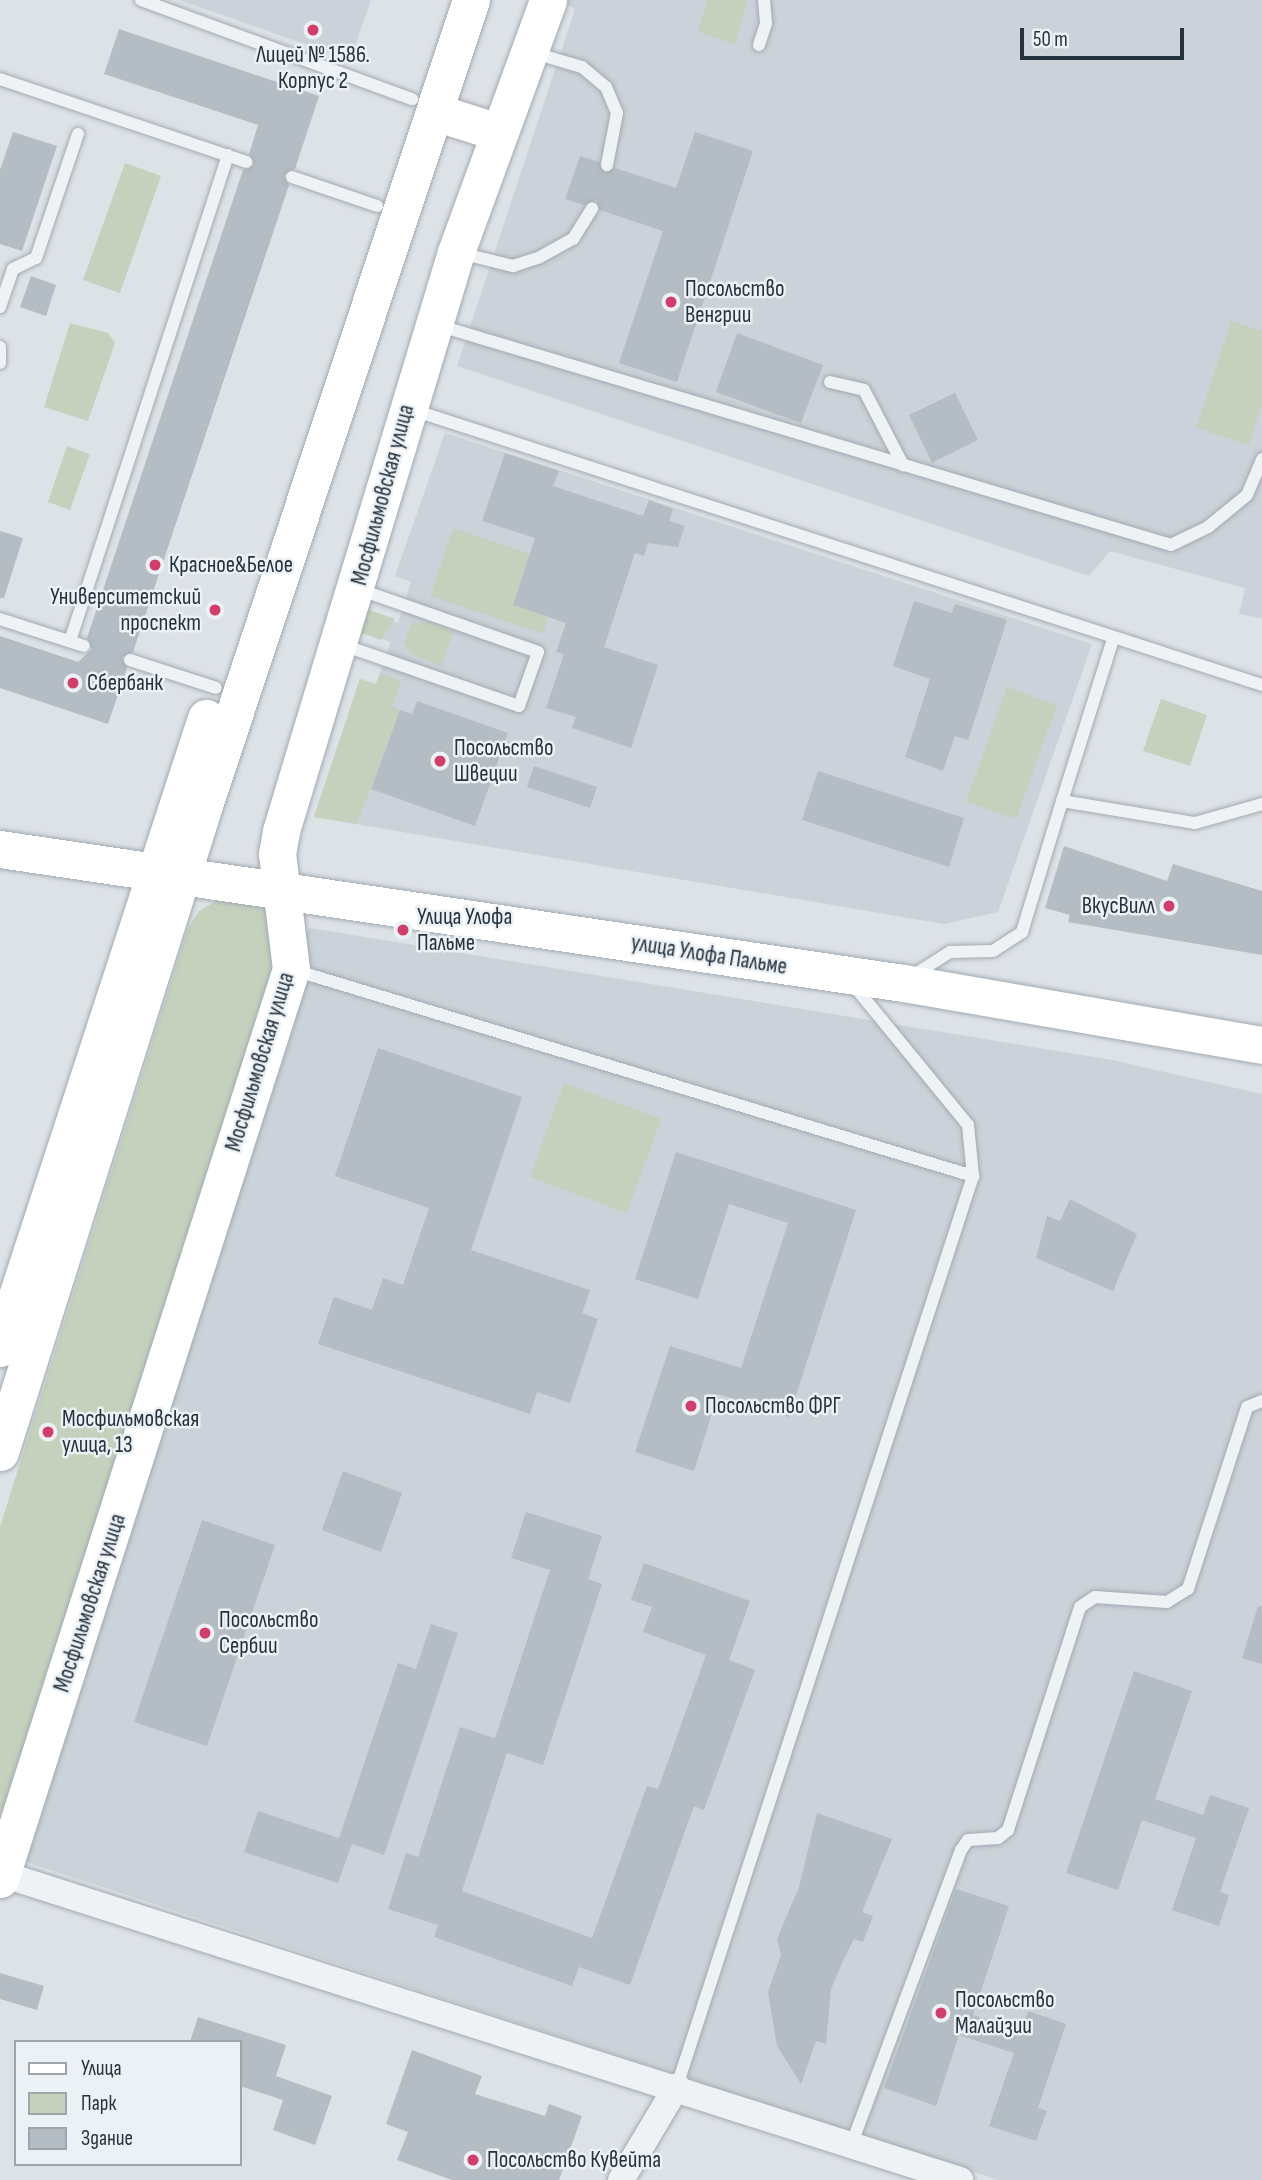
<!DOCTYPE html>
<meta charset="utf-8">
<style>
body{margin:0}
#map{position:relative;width:1262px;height:2180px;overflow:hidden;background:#dde2e7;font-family:"Sofia Sans Condensed",sans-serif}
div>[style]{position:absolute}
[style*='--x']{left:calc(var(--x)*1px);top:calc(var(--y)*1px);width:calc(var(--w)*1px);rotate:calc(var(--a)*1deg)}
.built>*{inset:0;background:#cbd2d9}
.green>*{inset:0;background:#c5d1bd}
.building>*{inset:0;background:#b4bcc4}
.roads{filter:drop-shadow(0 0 2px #a2aab1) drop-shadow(0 0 2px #a2aab1)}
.lane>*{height:12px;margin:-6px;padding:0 6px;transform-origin:6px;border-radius:6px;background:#eff2f5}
.street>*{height:26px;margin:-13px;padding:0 13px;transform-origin:13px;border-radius:13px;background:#eff2f5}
.secondary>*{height:37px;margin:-18.5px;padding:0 18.5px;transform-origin:18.5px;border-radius:18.5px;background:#fff}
.dots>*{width:19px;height:19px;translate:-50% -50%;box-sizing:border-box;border:4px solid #ecf1f5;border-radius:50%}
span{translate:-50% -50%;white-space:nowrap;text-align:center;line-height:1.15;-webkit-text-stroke:5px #ecf1f5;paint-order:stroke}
.poi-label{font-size:23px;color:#26323d}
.left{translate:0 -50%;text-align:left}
.right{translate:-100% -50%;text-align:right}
.street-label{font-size:23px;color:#26323d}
.legend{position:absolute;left:14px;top:2040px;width:228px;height:126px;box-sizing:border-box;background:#ecf1f5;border:2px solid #9da5ab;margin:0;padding:9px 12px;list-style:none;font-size:21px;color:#26323d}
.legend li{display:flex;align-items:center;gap:14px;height:35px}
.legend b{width:35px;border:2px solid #9da5ab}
.scale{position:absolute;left:1020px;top:28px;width:164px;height:32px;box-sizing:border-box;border:4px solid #26323d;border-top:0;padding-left:9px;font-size:21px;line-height:24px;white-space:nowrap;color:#26323d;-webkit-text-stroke:5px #ecf1f5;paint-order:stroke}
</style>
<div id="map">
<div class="built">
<div style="clip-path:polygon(179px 0,371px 0,350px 60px)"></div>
<div style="clip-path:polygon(560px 0,1262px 0,1262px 618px,1239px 614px,1245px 588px,1110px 551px,1089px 576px,457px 366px,575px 9px)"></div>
<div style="clip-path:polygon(445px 433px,1092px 644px,998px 912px,944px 924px,314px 817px,360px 679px,376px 684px,391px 642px,382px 639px,389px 620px,398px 623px,411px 582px,395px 576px)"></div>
<div style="clip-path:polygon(310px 928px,1112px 1060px,1262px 1094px,1262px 2180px,998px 2180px,29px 1863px,19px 1851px,296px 944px)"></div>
</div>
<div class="green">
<div style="clip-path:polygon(708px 0,747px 0,735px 45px,698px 31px)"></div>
<div style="clip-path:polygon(125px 163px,161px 176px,120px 293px,83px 280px)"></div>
<div style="clip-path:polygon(1231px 321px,1262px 331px,1262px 405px,1249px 445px,1196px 428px)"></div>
<div style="clip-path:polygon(70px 323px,108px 333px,115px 343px,88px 421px,44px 407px)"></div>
<div style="clip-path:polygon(67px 446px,90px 454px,70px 510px,48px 502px)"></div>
<div style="clip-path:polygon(453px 528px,530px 554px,513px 605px,548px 617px,543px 634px,430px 596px)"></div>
<div style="clip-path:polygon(367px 609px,395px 619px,381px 640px,359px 632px)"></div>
<div style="clip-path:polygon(428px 622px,454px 632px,441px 666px,411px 654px,404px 642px,411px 624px)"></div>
<div style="clip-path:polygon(380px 673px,401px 681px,392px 706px,400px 710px,357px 824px,314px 817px,360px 679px,376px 684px)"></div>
<div style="clip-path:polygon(1007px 687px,1057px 705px,1016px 819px,966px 802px)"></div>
<div style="clip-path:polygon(1161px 699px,1207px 715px,1190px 766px,1143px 751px)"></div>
<div style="clip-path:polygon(224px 897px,258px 903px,271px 916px,280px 950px,0 1857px,0 1527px,188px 928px,199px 911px)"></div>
<div style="clip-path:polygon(564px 1083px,661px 1119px,627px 1213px,530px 1177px)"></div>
</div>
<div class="building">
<div style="clip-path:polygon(119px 29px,319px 96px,295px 169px,284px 175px,289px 185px,133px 652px,122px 657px,127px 668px,108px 724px,0 688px,0 636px,78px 662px,92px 649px,87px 638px,243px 170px,254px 165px,249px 154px,258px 125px,104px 74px)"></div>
<div style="clip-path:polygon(13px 132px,57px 146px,22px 251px,0 244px,0 170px)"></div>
<div style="clip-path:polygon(695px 132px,753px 151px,677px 382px,619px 363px,663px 231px,600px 210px,596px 200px,584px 205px,565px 199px,580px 156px,599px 162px,605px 173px,615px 168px,676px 188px)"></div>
<div style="clip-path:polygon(31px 276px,56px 285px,46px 316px,20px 307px)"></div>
<div style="clip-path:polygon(737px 333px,823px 365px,801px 423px,716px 392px)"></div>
<div style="clip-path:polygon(955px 393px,978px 440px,932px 463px,909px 415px)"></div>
<div style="clip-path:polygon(505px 453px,559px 471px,553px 486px,643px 516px,649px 500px,673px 509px,669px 521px,685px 526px,678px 547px,648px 543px,644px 556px,635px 553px,604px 647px,658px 665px,631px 748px,572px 728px,576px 717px,546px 708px,564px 654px,556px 652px,566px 623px,513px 605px,535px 538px,482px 521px)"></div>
<div style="clip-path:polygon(0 531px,23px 538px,4px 598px,0 598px)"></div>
<div style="clip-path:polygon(914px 601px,952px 613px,955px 604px,1007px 620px,968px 740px,955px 736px,943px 771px,905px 757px,930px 679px,893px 666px)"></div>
<div style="clip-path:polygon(417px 701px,508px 733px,475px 826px,371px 789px,400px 710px,412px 714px)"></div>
<div style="clip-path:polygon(534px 766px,597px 787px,590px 808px,527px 787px)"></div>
<div style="clip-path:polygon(818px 771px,964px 818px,949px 867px,802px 820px)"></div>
<div style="clip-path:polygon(1064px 846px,1167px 881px,1173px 864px,1262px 891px,1262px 955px,1068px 922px,1070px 915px,1045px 908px)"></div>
<div style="clip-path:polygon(378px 1048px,522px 1097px,471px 1250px,590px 1290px,582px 1313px,598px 1319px,570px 1403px,537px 1392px,530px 1414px,318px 1344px,334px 1297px,372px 1310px,383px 1278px,403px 1285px,429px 1208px,335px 1176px)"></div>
<div style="clip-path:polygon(676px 1152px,856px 1210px,789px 1417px,718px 1394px,694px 1471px,635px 1452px,670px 1346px,741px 1368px,788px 1223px,729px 1204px,698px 1299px,635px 1279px)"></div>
<div style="clip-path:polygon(1070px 1199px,1137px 1234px,1113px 1291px,1036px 1258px,1047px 1216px,1060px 1221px)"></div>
<div style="clip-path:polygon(343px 1471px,402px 1493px,381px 1552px,322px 1530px)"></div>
<div style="clip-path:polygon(526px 1512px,602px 1536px,588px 1579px,602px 1584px,543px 1765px,507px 1753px,462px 1891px,592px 1938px,647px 1786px,658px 1789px,706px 1655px,643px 1632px,652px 1607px,631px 1600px,644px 1563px,750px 1601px,729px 1660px,755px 1670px,704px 1810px,694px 1806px,630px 1985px,579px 1967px,572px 1986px,434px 1937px,438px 1925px,388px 1909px,406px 1853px,418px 1857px,460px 1727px,495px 1738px,550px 1570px,511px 1558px)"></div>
<div style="clip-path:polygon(202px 1520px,275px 1545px,207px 1746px,134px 1722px)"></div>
<div style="clip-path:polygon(1258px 1606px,1262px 1607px,1262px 1664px,1242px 1658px)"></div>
<div style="clip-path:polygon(431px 1624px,458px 1633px,384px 1855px,352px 1844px,338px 1883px,244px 1852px,258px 1811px,339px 1838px,398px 1663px,416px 1669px)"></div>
<div style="clip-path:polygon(1134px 1671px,1192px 1691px,1155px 1799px,1203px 1815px,1210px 1795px,1249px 1808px,1220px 1892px,1229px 1895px,1219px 1926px,1172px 1910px,1196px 1838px,1142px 1820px,1118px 1890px,1066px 1873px)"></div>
<div style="clip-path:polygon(817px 1813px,892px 1839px,862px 1912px,873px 1916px,863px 1942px,854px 1939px,843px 1961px,831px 1989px,826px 2044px,816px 2041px,801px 2084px,777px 2046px,768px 1992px,781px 1955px,777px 1939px,799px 1887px)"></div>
<div style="clip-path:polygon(956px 1889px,1009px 1906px,973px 2015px,1021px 2031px,1028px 2011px,1066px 2024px,1038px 2108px,1047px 2111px,1036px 2141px,989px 2126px,1014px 2053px,959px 2035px,936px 2106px,884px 2088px)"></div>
<div style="clip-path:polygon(0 1973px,44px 1986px,37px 2010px,0 1999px)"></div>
<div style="clip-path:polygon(198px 2017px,286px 2045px,276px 2076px,332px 2096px,315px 2145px,273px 2130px,283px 2100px,240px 2086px,240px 2042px,190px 2042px)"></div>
<div style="clip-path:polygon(412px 2050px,482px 2076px,475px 2094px,545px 2116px,549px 2104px,582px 2116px,559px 2180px,452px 2180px,397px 2160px,408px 2132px,386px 2124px)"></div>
</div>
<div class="roads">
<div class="lane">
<div style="--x:141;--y:0;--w:289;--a:20.1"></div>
<div style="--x:759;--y:45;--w:23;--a:-72"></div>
<div style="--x:766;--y:23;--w:23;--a:-95"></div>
<div style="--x:531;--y:52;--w:53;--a:16.4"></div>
<div style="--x:582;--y:67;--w:31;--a:40"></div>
<div style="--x:606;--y:87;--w:28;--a:67"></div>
<div style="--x:617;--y:113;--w:53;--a:100.9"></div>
<div style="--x:0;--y:79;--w:260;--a:18.6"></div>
<div style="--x:292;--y:177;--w:90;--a:18.8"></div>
<div style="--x:460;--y:253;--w:55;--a:13.8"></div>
<div style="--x:513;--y:266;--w:28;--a:-18"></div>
<div style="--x:540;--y:257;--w:38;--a:-29"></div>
<div style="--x:573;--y:239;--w:36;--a:-58"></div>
<div style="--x:0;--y:307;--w:40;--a:-71.1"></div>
<div style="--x:13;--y:269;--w:25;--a:-26"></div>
<div style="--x:36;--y:258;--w:131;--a:-71.3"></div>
<div style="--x:437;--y:325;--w:766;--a:16.68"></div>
<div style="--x:1171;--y:545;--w:41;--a:-25.9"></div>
<div style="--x:1208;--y:527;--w:50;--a:-39.4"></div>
<div style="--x:1247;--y:495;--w:39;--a:-67"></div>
<div style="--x:0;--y:347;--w:16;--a:90"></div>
<div style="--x:830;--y:382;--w:35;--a:13"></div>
<div style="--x:864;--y:390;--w:85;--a:62.5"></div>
<div style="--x:410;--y:409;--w:896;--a:17.95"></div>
<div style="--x:0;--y:619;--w:88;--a:17.8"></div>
<div style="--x:70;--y:641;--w:511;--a:-71.99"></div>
<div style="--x:340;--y:644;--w:189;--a:19.1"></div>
<div style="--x:519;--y:706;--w:57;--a:-70.6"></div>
<div style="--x:538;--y:652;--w:191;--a:-160.7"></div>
<div style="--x:130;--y:660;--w:90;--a:18"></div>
<div style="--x:1062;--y:801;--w:170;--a:-72.5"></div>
<div style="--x:294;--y:970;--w:710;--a:16.88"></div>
<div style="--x:909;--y:978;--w:49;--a:-32.4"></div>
<div style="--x:950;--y:952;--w:43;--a:-1.3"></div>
<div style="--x:993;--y:951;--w:35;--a:-33"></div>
<div style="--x:1022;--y:932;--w:137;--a:-73"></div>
<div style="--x:1062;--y:801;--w:135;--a:9.4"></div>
<div style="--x:1195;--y:823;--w:70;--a:-15.8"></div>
<div style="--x:677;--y:2086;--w:957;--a:-71.98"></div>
<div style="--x:973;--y:1176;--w:51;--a:-95.6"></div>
<div style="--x:968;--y:1125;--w:185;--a:-129.3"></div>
<div style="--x:852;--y:2143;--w:313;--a:-69.6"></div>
<div style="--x:961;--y:1850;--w:12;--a:-55"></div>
<div style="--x:968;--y:1840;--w:30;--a:-4"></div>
<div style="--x:998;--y:1838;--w:13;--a:-39"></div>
<div style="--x:1008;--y:1830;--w:234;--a:-72.1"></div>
<div style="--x:1080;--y:1607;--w:18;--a:-34"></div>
<div style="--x:1095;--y:1597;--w:72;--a:4"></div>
<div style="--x:1167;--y:1602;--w:25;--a:-32"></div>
<div style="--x:1188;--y:1589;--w:191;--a:-72"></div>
<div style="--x:1247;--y:1407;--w:16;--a:-22"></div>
</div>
<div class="street">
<div style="--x:5;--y:1875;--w:1003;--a:17.71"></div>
<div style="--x:621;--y:2180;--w:109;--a:-59.2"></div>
</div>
<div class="secondary">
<div style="--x:435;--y:112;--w:63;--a:17.6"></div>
<div style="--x:0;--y:849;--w:913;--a:8.44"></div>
<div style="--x:903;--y:983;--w:364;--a:9.8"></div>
<div style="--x:0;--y:1348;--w:663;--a:-71.89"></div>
<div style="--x:0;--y:1452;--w:678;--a:-72.5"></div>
<div style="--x:204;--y:805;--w:848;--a:-71.65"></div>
<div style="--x:0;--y:1879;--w:955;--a:-72.27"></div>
<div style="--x:291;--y:969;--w:116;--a:-96.9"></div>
<div style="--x:277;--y:854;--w:23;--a:-80"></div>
<div style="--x:281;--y:831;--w:605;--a:-73.18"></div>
<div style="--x:456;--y:252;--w:268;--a:-69.9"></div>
</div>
</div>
<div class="dots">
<div style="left:313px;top:30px;background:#d03e6b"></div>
<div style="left:671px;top:302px;background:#d03e6b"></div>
<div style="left:155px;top:565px;background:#d03e6b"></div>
<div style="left:215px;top:610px;background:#d03e6b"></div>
<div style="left:73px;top:683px;background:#d03e6b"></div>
<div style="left:440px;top:761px;background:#d03e6b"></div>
<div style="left:1169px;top:906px;background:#d03e6b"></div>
<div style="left:403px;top:930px;background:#d03e6b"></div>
<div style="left:691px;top:1406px;background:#d03e6b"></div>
<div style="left:48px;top:1432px;background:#d03e6b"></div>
<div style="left:205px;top:1633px;background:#d03e6b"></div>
<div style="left:941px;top:2013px;background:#d03e6b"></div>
<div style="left:473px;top:2160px;background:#d03e6b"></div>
</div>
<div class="poi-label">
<span style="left:313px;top:68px">Лицей № 1586.<br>Корпус 2</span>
<span class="left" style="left:685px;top:302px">Посольство<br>Венгрии</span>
<span class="left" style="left:169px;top:565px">Красное&amp;Белое</span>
<span class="right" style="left:201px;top:610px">Университетский<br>проспект</span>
<span class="left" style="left:87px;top:683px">Сбербанк</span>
<span class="left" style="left:454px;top:761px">Посольство<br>Швеции</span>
<span class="right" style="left:1155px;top:906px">ВкусВилл</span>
<span class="left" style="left:417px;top:930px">Улица Улофа<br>Пальме</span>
<span class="left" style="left:705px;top:1406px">Посольство ФРГ</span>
<span class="left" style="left:62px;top:1432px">Мосфильмовская<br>улица, 13</span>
<span class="left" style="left:219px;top:1633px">Посольство<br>Сербии</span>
<span class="left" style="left:955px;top:2013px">Посольство<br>Малайзии</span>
<span class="left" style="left:487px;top:2160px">Посольство Кувейта</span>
</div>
<div class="street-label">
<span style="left:383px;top:495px;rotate:-75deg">Мосфильмовская улица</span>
<span style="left:709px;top:955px;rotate:9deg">улица Улофа Пальме</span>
<span style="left:260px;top:1062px;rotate:-73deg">Мосфильмовская улица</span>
<span style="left:90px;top:1603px;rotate:-72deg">Мосфильмовская улица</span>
</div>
<ul class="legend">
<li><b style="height:9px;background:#fff"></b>Улица</li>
<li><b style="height:19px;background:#c5d1bd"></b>Парк</li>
<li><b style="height:19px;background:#b4bcc4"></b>Здание</li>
</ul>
<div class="scale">50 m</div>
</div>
